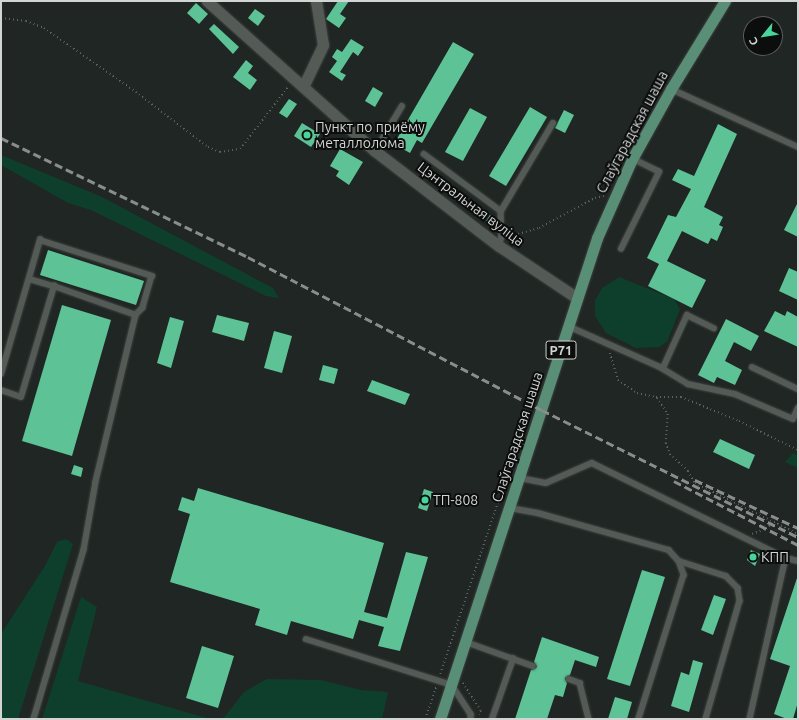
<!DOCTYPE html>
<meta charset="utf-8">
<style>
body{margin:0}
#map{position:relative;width:799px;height:720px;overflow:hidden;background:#202623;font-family:Ubuntu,sans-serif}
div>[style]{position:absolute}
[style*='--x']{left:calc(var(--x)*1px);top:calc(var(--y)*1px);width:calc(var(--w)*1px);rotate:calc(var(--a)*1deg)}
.green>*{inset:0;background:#0e3f2c}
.building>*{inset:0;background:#5dc397}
.path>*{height:1.5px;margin-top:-0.75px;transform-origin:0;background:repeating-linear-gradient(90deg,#5e6360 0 1px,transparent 0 4px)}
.roads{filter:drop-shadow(0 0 1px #3e4240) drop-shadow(0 0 1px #3e4240)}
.service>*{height:5.5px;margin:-2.75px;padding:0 2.75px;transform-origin:2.75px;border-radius:2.75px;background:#545b57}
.minor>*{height:11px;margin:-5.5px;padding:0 5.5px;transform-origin:5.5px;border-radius:5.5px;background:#545b57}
.primary>*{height:11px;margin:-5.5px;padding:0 5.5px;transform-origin:5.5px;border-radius:5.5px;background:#5a8f77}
.rail>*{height:2.5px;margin-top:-1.25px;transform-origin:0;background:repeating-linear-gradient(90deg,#898d8b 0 8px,transparent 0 12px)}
.dots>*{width:11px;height:11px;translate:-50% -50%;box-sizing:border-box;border:2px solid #0c0e0d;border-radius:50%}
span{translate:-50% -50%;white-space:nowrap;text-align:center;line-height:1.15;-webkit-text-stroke:4px #0c0e0d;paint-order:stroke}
.shield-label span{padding:1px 3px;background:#0c0e0d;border:1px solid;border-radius:3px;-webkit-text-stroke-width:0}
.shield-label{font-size:13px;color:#d2d5d3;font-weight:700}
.poi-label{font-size:14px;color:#d2d5d3}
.left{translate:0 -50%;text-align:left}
.street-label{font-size:14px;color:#d2d5d3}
.frame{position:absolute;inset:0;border:2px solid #d2d5d3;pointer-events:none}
.north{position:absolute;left:743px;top:16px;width:40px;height:40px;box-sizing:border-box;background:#0c0e0d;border:1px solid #5b5e5c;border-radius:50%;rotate:240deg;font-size:11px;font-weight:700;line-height:16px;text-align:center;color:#d2d5d3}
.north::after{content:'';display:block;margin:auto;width:14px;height:18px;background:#49d49c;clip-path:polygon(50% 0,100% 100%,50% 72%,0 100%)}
</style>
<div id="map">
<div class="green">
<div style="clip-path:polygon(1px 155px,102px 197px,273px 288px,279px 298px,266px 296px,91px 210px,68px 203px,1px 165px)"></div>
<div style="clip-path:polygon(619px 277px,674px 299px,680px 309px,667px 342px,659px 347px,636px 348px,606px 333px,595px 316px,595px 301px,602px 288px)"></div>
<div style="clip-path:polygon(793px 453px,798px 455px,798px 468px,785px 462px)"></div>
<div style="clip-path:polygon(66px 539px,73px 544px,18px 719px,1px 719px,1px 634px,45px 566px,57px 542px)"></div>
<div style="clip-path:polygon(81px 597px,97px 607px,78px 681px,210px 719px,42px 719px)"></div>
<div style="clip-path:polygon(267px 679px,321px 680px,361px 690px,388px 692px,382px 719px,223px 719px,244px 692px)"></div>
</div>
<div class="building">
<div style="clip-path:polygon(338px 1px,349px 1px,340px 14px,346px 18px,339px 28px,326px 19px)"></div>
<div style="clip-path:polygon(196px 3px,208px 14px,199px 24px,187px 13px)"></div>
<div style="clip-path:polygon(255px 9px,265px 16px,258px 26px,248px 18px)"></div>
<div style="clip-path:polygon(214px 24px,239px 47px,233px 54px,209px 29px)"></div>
<div style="clip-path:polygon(351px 39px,364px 47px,358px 56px,353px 52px,340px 72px,346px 75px,342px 81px,329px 72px,337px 61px,332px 57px,337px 49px,342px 52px)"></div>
<div style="clip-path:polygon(453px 42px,474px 54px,422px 143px,417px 140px,410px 153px,394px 144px)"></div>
<div style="clip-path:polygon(246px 60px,253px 66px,248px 73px,257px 80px,250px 90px,233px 77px)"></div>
<div style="clip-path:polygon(373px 87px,383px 93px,375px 107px,365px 101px)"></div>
<div style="clip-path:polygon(289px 99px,297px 104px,287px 118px,279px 113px)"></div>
<div style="clip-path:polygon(530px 107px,547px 117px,506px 186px,489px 176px)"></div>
<div style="clip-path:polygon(470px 108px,487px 117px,463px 161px,445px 152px)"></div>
<div style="clip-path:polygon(564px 110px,574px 115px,565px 133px,555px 128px)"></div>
<div style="clip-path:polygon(302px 123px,320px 134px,311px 147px,294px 136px)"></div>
<div style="clip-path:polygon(718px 124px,737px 134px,704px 207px,723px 217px,719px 225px,723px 227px,717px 241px,711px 238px,708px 244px,682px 231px,667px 261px,706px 280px,692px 308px,648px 286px,659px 264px,647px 258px,668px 215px,676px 217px,691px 189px,672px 180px,678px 169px,694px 176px)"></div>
<div style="clip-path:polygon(340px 149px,363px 162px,349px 185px,336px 176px,339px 171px,330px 166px)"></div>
<div style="clip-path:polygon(798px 202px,798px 237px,784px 230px)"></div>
<div style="clip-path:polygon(490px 215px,497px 220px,492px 226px,486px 221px)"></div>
<div style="clip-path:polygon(48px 250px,144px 281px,136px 305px,40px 275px)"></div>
<div style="clip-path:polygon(789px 268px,798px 272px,798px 300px,779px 291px)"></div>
<div style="clip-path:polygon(62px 305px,111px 320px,72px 456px,22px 441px)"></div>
<div style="clip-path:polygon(775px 311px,785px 316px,787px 311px,798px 317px,798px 347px,764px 331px)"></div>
<div style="clip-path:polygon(217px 315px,249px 323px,244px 341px,212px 332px)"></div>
<div style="clip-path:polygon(170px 317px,184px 321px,171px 368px,157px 363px)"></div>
<div style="clip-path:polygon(726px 319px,759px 336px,751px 351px,734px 342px,725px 361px,742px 370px,735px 385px,717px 377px,714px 383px,698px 375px)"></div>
<div style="clip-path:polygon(274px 331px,292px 336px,282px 373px,264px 368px)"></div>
<div style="clip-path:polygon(323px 365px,338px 369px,334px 384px,319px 380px)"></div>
<div style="clip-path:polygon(372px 380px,410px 394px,405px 405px,367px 391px)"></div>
<div style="clip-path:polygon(720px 439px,755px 455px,749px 469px,713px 452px)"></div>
<div style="clip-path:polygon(74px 465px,83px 468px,81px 477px,71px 474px)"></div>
<div style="clip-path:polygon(198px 488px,384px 543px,364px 612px,387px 618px,406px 552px,428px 557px,400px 651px,378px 646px,384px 627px,359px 620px,353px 639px,291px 621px,287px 635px,255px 625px,260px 609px,170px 582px,190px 514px,178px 510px,182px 497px,194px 501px)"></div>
<div style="clip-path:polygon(424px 489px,433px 492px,427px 511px,418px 508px)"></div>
<div style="clip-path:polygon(751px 550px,760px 554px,755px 566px,747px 560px)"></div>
<div style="clip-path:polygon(642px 570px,665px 577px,630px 686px,607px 679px)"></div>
<div style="clip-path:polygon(797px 578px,798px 702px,793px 719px,787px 719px,774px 714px,790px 666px,770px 659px)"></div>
<div style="clip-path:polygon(714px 595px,726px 599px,713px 635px,701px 630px)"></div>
<div style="clip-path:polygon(542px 637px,599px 657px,596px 667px,575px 660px,570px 675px,565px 678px,567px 683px,563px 697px,555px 695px,547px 719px,515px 719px,531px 670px,537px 667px,534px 662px)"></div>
<div style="clip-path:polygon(202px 646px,234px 656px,218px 708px,186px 698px)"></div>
<div style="clip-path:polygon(693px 660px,703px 663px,689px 712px,671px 706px,681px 672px,689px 675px)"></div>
<div style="clip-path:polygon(615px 697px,632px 702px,627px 719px,608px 719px)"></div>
</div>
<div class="path">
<div style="--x:1;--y:18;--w:25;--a:7"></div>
<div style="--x:26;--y:21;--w:19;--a:21"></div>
<div style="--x:44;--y:28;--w:112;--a:34.8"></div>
<div style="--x:136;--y:92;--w:91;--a:37.4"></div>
<div style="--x:208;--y:147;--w:13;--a:23"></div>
<div style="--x:220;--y:152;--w:20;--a:-9"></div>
<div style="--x:240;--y:149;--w:78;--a:-52.3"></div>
<div style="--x:508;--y:240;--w:12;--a:-31"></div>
<div style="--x:518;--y:234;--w:22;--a:-16"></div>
<div style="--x:539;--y:228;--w:64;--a:-28.2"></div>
<div style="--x:595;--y:198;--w:9;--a:-13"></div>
<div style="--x:610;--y:353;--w:28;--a:73"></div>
<div style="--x:618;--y:380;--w:23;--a:34"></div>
<div style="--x:637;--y:393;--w:19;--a:12"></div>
<div style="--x:656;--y:397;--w:25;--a:0"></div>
<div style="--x:681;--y:397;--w:63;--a:22.5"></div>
<div style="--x:739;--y:421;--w:66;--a:26.2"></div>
<div style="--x:657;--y:398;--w:19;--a:55"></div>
<div style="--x:668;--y:414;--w:29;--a:94"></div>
<div style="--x:666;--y:443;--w:12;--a:70"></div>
<div style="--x:670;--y:454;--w:25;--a:43"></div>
<div style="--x:688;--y:471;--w:14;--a:60"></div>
<div style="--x:695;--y:483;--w:115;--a:26.3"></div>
<div style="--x:752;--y:534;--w:15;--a:-20"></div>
<div style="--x:766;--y:529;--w:10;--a:-45"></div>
<div style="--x:440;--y:674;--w:275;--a:-71.4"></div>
<div style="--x:463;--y:683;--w:33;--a:57"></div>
<div style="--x:481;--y:711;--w:4;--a:117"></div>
<div style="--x:425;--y:719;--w:34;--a:-71"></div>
</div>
<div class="roads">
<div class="service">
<div style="--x:671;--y:89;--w:140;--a:24.5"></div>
<div style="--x:375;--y:151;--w:52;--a:-59"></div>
<div style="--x:424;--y:154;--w:96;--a:36.5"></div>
<div style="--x:501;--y:211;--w:26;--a:88"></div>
<div style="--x:502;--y:237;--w:9;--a:108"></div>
<div style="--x:501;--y:211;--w:102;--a:-59.4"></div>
<div style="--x:621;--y:249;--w:86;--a:-63.7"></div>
<div style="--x:659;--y:172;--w:30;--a:-154"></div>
<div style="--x:29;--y:279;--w:26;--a:16"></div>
<div style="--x:568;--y:326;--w:101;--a:24"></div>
<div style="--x:660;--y:367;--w:33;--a:31"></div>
<div style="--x:688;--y:384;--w:48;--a:12"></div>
<div style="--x:735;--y:394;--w:63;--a:23.3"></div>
<div style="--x:793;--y:419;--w:12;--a:-66"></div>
<div style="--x:752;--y:367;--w:51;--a:25.6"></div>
<div style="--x:663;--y:368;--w:58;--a:-65.6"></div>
<div style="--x:687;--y:315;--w:30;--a:26"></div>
<div style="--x:1;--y:374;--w:140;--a:-73.8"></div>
<div style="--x:40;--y:240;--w:118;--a:17.8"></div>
<div style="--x:152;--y:276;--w:33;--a:106"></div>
<div style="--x:143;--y:308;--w:10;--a:135"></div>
<div style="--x:136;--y:315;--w:172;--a:103.5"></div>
<div style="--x:96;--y:482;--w:69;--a:100"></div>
<div style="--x:84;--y:550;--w:176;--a:106.5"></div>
<div style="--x:1;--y:390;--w:21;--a:19"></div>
<div style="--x:21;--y:397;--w:116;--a:-73.4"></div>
<div style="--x:54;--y:286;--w:87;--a:19.5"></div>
<div style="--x:520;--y:478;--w:26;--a:11"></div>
<div style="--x:546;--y:483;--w:50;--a:-23.5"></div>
<div style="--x:592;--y:463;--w:216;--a:26.1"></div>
<div style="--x:786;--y:558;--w:165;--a:102.6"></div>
<div style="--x:510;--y:508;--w:28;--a:10"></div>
<div style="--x:538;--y:513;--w:136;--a:15.8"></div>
<div style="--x:669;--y:550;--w:15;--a:48"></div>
<div style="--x:679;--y:561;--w:15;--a:70"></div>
<div style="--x:684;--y:575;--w:151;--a:107.4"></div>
<div style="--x:786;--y:558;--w:12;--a:14"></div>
<div style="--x:679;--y:561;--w:49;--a:17.7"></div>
<div style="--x:726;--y:576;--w:17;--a:45"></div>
<div style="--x:738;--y:588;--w:13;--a:81"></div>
<div style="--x:740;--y:601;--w:123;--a:106.1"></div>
<div style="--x:306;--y:639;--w:153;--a:17.5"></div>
<div style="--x:452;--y:685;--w:35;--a:57"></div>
<div style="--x:471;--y:714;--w:5;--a:90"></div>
<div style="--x:466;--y:642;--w:71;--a:19.7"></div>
<div style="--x:569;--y:679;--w:12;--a:20"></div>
<div style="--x:580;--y:683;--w:37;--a:76"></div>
<div style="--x:492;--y:719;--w:64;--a:-70.7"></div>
</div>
<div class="minor">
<div style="--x:207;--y:1;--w:225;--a:41.8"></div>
<div style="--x:375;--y:151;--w:156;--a:37.5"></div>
<div style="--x:499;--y:246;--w:94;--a:33.7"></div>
<div style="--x:303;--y:87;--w:47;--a:-64.5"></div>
<div style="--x:323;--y:45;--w:45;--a:-99"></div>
</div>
<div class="primary">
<div style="--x:440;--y:719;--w:506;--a:-71.92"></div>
<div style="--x:597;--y:238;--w:86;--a:-66.1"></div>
<div style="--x:632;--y:159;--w:80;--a:-60.9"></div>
<div style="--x:671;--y:89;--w:103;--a:-58.5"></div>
</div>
</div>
<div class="rail">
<div style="--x:1;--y:138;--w:274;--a:25.7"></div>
<div style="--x:248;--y:257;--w:331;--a:27.5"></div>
<div style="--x:542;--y:410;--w:286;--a:26.4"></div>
<div style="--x:695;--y:480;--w:114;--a:25"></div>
<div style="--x:674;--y:481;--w:140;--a:27.3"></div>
</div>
<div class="dots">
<div style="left:307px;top:135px;background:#49d49c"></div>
<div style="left:425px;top:500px;background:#49d49c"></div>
<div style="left:753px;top:557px;background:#49d49c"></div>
</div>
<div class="shield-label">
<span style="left:561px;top:350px">Р71</span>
</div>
<div class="poi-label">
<span class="left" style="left:315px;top:135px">Пункт по приёму<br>металлолома</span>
<span class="left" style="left:433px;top:500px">ТП-808</span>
<span class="left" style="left:761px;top:557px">КПП</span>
</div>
<div class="street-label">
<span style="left:632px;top:132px;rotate:-62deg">Слаўгарадская шаша</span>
<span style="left:471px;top:204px;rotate:37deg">Цэнтральная вуліца</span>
<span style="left:517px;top:437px;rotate:-72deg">Слаўгарадская шаша</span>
</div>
<div class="frame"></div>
<div class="north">С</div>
</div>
